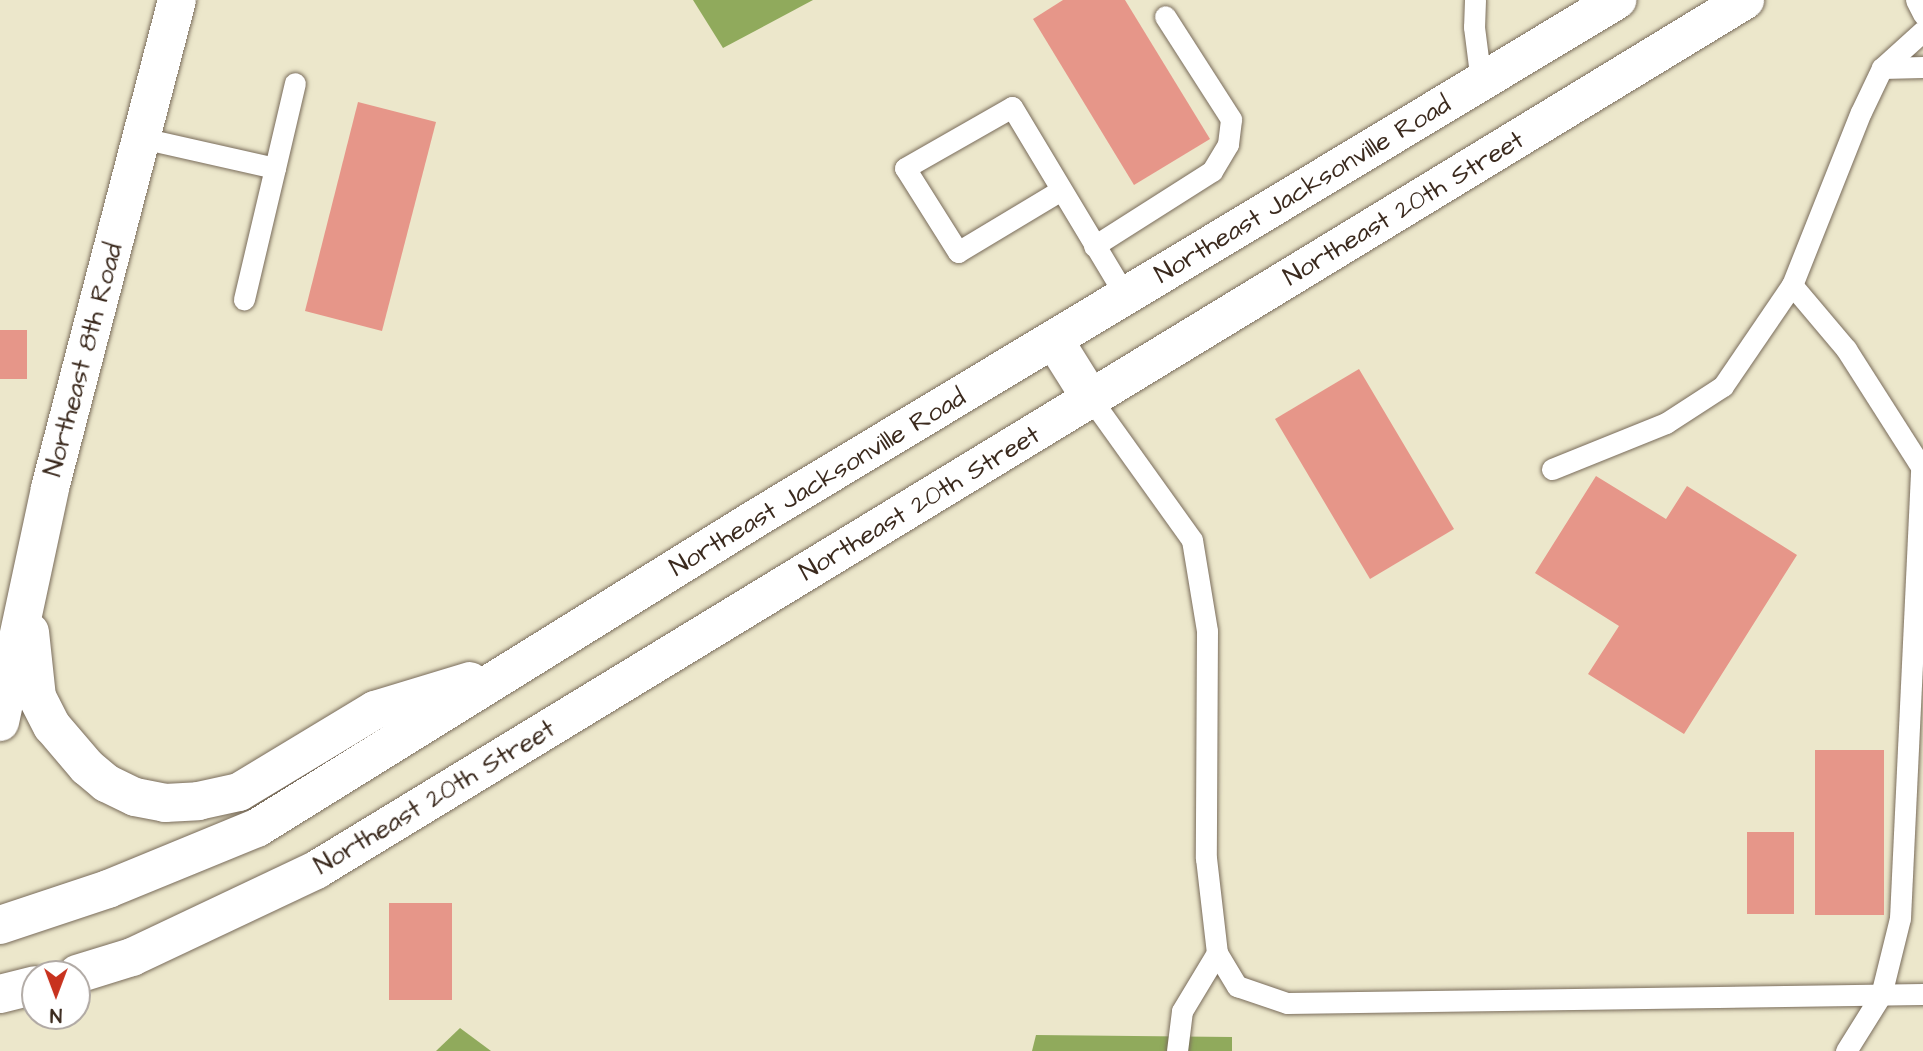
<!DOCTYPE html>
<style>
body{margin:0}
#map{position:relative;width:1923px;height:1051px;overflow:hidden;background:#ece7cb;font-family:"Architects Daughter",sans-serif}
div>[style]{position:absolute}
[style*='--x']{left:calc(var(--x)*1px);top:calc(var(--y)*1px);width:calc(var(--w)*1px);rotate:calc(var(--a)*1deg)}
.forest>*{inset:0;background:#90aa5c}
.building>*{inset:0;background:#e69689}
.roads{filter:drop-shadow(0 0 2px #796c5b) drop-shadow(0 0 2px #796c5b)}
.service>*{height:21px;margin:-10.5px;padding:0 10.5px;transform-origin:10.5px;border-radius:10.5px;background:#fff}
.secondary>*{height:38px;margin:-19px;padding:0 19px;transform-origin:19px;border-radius:19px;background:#fff}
span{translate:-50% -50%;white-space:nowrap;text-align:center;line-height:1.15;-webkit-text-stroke:5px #fff;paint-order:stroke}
.street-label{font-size:26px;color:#3b2a1e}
.north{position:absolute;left:21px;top:960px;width:70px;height:70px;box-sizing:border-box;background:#fff;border:2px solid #b1aaa5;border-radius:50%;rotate:180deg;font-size:19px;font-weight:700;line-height:28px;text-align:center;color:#3b2a1e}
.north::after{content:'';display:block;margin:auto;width:24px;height:32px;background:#c8321e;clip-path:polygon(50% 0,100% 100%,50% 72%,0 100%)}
</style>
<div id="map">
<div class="forest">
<div style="clip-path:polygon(693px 0,813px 0,723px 48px)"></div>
<div style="clip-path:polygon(460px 1028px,491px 1051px,436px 1051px)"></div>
<div style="clip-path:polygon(1036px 1035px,1232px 1037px,1232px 1051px,1032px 1051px)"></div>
</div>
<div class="building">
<div style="clip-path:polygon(1063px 0,1125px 0,1210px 139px,1134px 185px,1033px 19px)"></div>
<div style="clip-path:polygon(358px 102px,436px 122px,382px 331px,305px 311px)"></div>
<div style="clip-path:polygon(0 330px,27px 330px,27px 379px,0 379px)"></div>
<div style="clip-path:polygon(1359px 369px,1454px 529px,1370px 579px,1275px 419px)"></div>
<div style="clip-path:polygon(1596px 476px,1666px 519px,1687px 486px,1797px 555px,1684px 734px,1588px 674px,1619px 626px,1535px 573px)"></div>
<div style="clip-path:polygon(1815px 750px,1884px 750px,1884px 915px,1815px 915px)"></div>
<div style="clip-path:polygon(1747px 832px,1794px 832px,1794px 914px,1747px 914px)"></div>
<div style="clip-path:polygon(389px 903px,452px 903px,452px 1000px,389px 1000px)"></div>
</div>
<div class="roads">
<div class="service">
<div style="--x:1475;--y:0;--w:27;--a:92"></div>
<div style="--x:1474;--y:27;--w:55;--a:82.7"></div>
<div style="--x:1916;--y:0;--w:16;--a:63"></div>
<div style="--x:1882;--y:68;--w:41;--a:-1.4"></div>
<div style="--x:142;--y:138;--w:136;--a:12.7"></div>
<div style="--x:275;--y:168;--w:135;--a:103.3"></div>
<div style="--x:275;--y:168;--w:87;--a:-76.8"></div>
<div style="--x:1061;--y:190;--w:120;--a:149"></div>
<div style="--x:958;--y:252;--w:99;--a:-122.2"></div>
<div style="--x:905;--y:168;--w:123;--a:-29.7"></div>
<div style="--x:1012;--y:107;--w:222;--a:59"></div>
<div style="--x:1094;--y:246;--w:140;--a:-32.4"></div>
<div style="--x:1212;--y:171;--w:31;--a:-59"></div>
<div style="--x:1228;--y:144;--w:25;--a:-83"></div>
<div style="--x:1231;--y:119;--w:122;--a:-122.7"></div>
<div style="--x:1792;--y:285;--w:84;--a:49.8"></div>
<div style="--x:1846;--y:349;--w:143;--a:57.5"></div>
<div style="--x:1091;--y:399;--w:173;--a:54.4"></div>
<div style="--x:1192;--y:540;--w:92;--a:80.6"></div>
<div style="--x:1207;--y:631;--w:227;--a:90.3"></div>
<div style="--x:1206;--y:858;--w:96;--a:83.4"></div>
<div style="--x:1217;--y:953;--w:39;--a:59"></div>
<div style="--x:1237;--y:986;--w:53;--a:18.8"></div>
<div style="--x:1287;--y:1003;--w:636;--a:-0.81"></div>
<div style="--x:1552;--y:469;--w:123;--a:-22"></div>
<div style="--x:1666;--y:423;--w:68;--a:-33"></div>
<div style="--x:1723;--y:386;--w:122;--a:-55.7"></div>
<div style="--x:1792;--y:285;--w:186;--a:-68.3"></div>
<div style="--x:1861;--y:112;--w:49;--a:-64.5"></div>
<div style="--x:1882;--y:68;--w:55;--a:-42.1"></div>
<div style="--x:1177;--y:1051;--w:40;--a:-82.9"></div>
<div style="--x:1182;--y:1011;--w:68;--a:-58.9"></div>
<div style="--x:1846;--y:1051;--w:66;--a:-58"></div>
<div style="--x:1881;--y:995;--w:79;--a:-76.1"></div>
<div style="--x:1900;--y:918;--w:451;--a:-87.3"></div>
</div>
<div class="secondary">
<div style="--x:1054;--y:340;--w:70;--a:57.9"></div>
<div style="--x:30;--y:632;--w:65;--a:83.9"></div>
<div style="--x:37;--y:697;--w:33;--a:63"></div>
<div style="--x:52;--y:726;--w:54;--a:49.5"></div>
<div style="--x:87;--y:767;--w:25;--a:40"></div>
<div style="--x:106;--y:783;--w:32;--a:26"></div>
<div style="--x:135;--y:797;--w:31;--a:11"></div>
<div style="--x:165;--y:803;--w:33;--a:-3"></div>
<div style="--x:198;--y:801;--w:42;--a:-12.4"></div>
<div style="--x:239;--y:792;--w:159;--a:-31.1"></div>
<div style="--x:375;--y:710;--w:99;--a:-17"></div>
<div style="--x:0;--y:722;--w:239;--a:-77.9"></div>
<div style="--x:50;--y:488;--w:504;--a:-75.41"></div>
<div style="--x:0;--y:925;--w:114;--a:-18.4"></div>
<div style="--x:108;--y:889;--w:161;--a:-22.3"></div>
<div style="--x:257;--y:828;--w:590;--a:-31.83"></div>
<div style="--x:758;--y:517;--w:1003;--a:-31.04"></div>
<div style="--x:77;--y:974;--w:58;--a:-17.2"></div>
<div style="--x:132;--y:957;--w:204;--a:-25.3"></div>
<div style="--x:316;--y:870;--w:1673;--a:-31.33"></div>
<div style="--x:0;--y:994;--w:36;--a:-14"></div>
</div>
</div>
<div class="street-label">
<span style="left:1303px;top:190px;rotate:-31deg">Northeast Jacksonville Road</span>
<span style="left:1404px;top:209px;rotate:-31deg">Northeast 20th Street</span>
<span style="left:84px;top:360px;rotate:-75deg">Northeast 8th Road</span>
<span style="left:818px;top:483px;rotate:-31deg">Northeast Jacksonville Road</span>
<span style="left:920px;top:504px;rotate:-31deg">Northeast 20th Street</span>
<span style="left:435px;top:798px;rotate:-31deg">Northeast 20th Street</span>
</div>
<div class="north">N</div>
</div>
